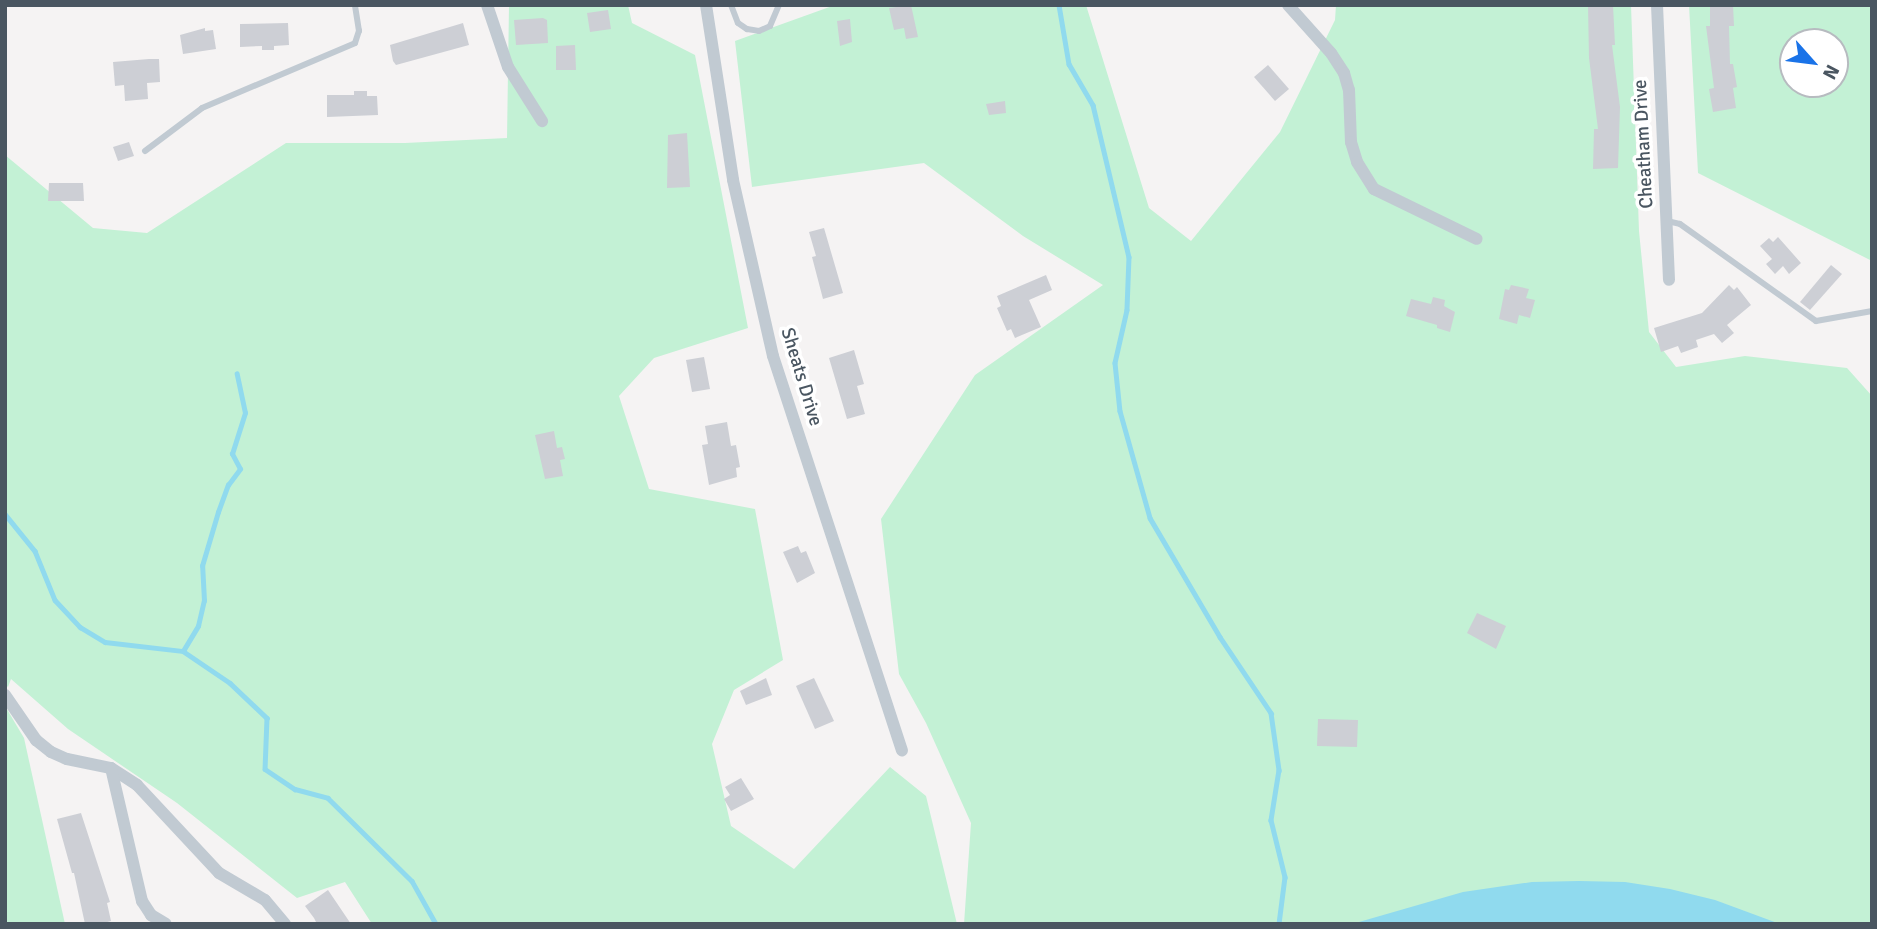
<!DOCTYPE html>
<style>
body{margin:0}
#map{position:relative;width:1877px;height:929px;overflow:hidden;background:#f5f3f3;font-family:Signika,sans-serif}
div>[style]{position:absolute}
[style*='--x']{left:calc(var(--x)*1px);top:calc(var(--y)*1px);width:calc(var(--w)*1px);rotate:calc(var(--a)*1deg)}
.green>*{inset:0;background:#c3f1d5}
.water>*{inset:0;background:#90daee}
.stream>*{height:4.5px;margin:-2.25px;padding:0 2.25px;transform-origin:2.25px;border-radius:2.25px;background:#90daee}
.building>*{inset:0;background:#cdcfd5}
.service>*{height:6px;margin:-3px;padding:0 3px;transform-origin:3px;border-radius:3px;background:#c1cad2}
.minor>*{height:12px;margin:-6px;padding:0 6px;transform-origin:6px;border-radius:6px;background:#c1cad2}
span{translate:-50% -50%;white-space:nowrap;text-align:center;line-height:1.15;-webkit-text-stroke:7px #fff;paint-order:stroke}
.street-label{font-size:19px;color:#4a5661}
.frame{position:absolute;inset:0;border:7px solid #4a5661;pointer-events:none}
.north{position:absolute;left:1779px;top:28px;width:70px;height:70px;box-sizing:border-box;background:#fff;border:2px solid #b7bbc0;border-radius:50%;rotate:118deg;font-size:19px;font-weight:700;line-height:28px;text-align:center;color:#4a5661}
.north::after{content:'';display:block;margin:auto;width:24px;height:32px;background:#1a73e8;clip-path:polygon(50% 0,100% 100%,50% 72%,0 100%)}
</style>
<div id="map">
<div class="green">
<div style="clip-path:polygon(509px 5px,628px 5px,632px 23px,695px 55px,748px 328px,654px 358px,619px 396px,649px 489px,755px 509px,783px 660px,734px 690px,712px 744px,731px 826px,794px 869px,890px 767px,926px 796px,957px 924px,372px 924px,345px 882px,297px 898px,177px 803px,68px 729px,11px 679px,8px 687px,5px 684px,5px 155px,93px 228px,147px 233px,286px 143px,405px 143px,507px 138px)"></div>
<div style="clip-path:polygon(835px 5px,1086px 5px,1149px 208px,1191px 241px,1280px 132px,1335px 20px,1336px 5px,1631px 5px,1639px 231px,1649px 332px,1676px 367px,1745px 356px,1847px 368px,1872px 396px,1872px 924px,964px 924px,971px 823px,926px 723px,899px 674px,881px 519px,975px 375px,1103px 285px,1023px 236px,924px 163px,752px 187px,735px 41px)"></div>
<div style="clip-path:polygon(evenodd,1689px 5px,1872px 5px,1872px 261px,1698px 173px,1689px 5px,1793px 42px,1835px 42px,1835px 84px,1793px 84px,1793px 42px)"></div>
<div style="clip-path:polygon(5px 706px,24px 738px,65px 924px,5px 924px)"></div>
</div>
<div class="water">
<div style="clip-path:polygon(1579px 881px,1625px 882px,1670px 889px,1715px 900px,1780px 924px,1352px 924px,1463px 892px,1532px 882px)"></div>
</div>
<div class="stream">
<div style="--x:1059;--y:5;--w:60;--a:80.4"></div>
<div style="--x:1069;--y:64;--w:48;--a:59.7"></div>
<div style="--x:1093;--y:105;--w:156;--a:76.7"></div>
<div style="--x:1129;--y:257;--w:53;--a:92.2"></div>
<div style="--x:1127;--y:310;--w:54;--a:102.8"></div>
<div style="--x:1115;--y:363;--w:48;--a:84.1"></div>
<div style="--x:1120;--y:411;--w:111;--a:74.3"></div>
<div style="--x:1150;--y:518;--w:138;--a:59.5"></div>
<div style="--x:1220;--y:637;--w:92;--a:56.1"></div>
<div style="--x:1271;--y:713;--w:58;--a:82"></div>
<div style="--x:1279;--y:770;--w:51;--a:99.1"></div>
<div style="--x:1271;--y:820;--w:59;--a:76.2"></div>
<div style="--x:1285;--y:877;--w:47;--a:97.3"></div>
<div style="--x:5;--y:514;--w:48;--a:51"></div>
<div style="--x:35;--y:551;--w:53;--a:67.8"></div>
<div style="--x:55;--y:600;--w:37;--a:47"></div>
<div style="--x:80;--y:627;--w:29;--a:31"></div>
<div style="--x:105;--y:642;--w:79;--a:6.6"></div>
<div style="--x:183;--y:651;--w:57;--a:34.2"></div>
<div style="--x:230;--y:683;--w:51;--a:43.4"></div>
<div style="--x:267;--y:718;--w:51;--a:92.2"></div>
<div style="--x:265;--y:769;--w:36;--a:34"></div>
<div style="--x:295;--y:789;--w:34;--a:15"></div>
<div style="--x:328;--y:798;--w:118;--a:44.7"></div>
<div style="--x:412;--y:881;--w:49;--a:60.8"></div>
<div style="--x:183;--y:651;--w:29;--a:-59"></div>
<div style="--x:198;--y:626;--w:26;--a:-77"></div>
<div style="--x:204;--y:601;--w:35;--a:-93"></div>
<div style="--x:202;--y:566;--w:56;--a:-73.5"></div>
<div style="--x:218;--y:512;--w:29;--a:-70"></div>
<div style="--x:228;--y:485;--w:20;--a:-53"></div>
<div style="--x:240;--y:469;--w:17;--a:-118"></div>
<div style="--x:232;--y:454;--w:43;--a:-72.4"></div>
<div style="--x:245;--y:413;--w:40;--a:-102"></div>
</div>
<div class="building">
<div style="clip-path:polygon(911px 5px,918px 37px,906px 39px,904px 28px,894px 30px,889px 8px)"></div>
<div style="clip-path:polygon(1588px 5px,1613px 5px,1615px 45px,1612px 45px,1620px 107px,1618px 168px,1593px 169px,1594px 129px,1598px 129px,1589px 58px)"></div>
<div style="clip-path:polygon(1710px 5px,1733px 5px,1734px 26px,1729px 26px,1730px 64px,1733px 64px,1737px 87px,1733px 88px,1736px 108px,1713px 112px,1709px 89px,1714px 88px,1706px 26px,1710px 26px)"></div>
<div style="clip-path:polygon(608px 10px,611px 29px,590px 32px,587px 13px)"></div>
<div style="clip-path:polygon(543px 18px,547px 20px,548px 43px,516px 45px,514px 20px)"></div>
<div style="clip-path:polygon(850px 19px,852px 42px,840px 46px,837px 21px)"></div>
<div style="clip-path:polygon(288px 23px,289px 45px,274px 46px,274px 50px,262px 50px,262px 46px,240px 47px,240px 24px)"></div>
<div style="clip-path:polygon(463px 23px,469px 45px,396px 65px,393px 61px,390px 45px)"></div>
<div style="clip-path:polygon(205px 28px,205px 31px,213px 30px,216px 49px,183px 54px,180px 35px)"></div>
<div style="clip-path:polygon(575px 45px,576px 70px,556px 70px,556px 46px)"></div>
<div style="clip-path:polygon(149px 59px,159px 59px,160px 82px,147px 83px,148px 99px,125px 101px,124px 85px,115px 86px,113px 62px)"></div>
<div style="clip-path:polygon(1268px 65px,1289px 89px,1275px 101px,1254px 77px)"></div>
<div style="clip-path:polygon(354px 91px,367px 91px,367px 96px,377px 96px,378px 115px,327px 117px,327px 95px,354px 95px)"></div>
<div style="clip-path:polygon(1005px 101px,1006px 113px,989px 115px,986px 104px)"></div>
<div style="clip-path:polygon(687px 133px,690px 187px,667px 188px,668px 135px)"></div>
<div style="clip-path:polygon(129px 142px,134px 156px,118px 161px,113px 147px)"></div>
<div style="clip-path:polygon(49px 183px,83px 183px,84px 201px,48px 201px)"></div>
<div style="clip-path:polygon(824px 228px,843px 293px,823px 299px,812px 257px,816px 256px,809px 232px)"></div>
<div style="clip-path:polygon(1778px 237px,1801px 263px,1789px 274px,1783px 266px,1775px 274px,1766px 264px,1772px 259px,1760px 246px,1769px 238px,1773px 242px)"></div>
<div style="clip-path:polygon(1831px 265px,1842px 274px,1810px 310px,1800px 302px)"></div>
<div style="clip-path:polygon(1046px 275px,1052px 290px,1029px 300px,1041px 327px,1015px 338px,1011px 329px,1007px 331px,997px 308px,1001px 306px,997px 296px)"></div>
<div style="clip-path:polygon(1511px 285px,1529px 289px,1526px 298px,1535px 300px,1530px 318px,1519px 315px,1517px 324px,1499px 319px,1505px 289px,1509px 290px)"></div>
<div style="clip-path:polygon(1729px 285px,1734px 290px,1737px 287px,1751px 305px,1727px 325px,1734px 333px,1722px 343px,1714px 334px,1696px 340px,1698px 347px,1681px 353px,1678px 346px,1661px 352px,1654px 328px,1702px 313px)"></div>
<div style="clip-path:polygon(1433px 297px,1445px 300px,1444px 306px,1455px 312px,1450px 332px,1437px 328px,1437px 325px,1406px 316px,1411px 299px,1431px 304px)"></div>
<div style="clip-path:polygon(854px 350px,864px 384px,857px 386px,865px 414px,847px 419px,829px 358px)"></div>
<div style="clip-path:polygon(704px 357px,710px 389px,692px 392px,686px 360px)"></div>
<div style="clip-path:polygon(727px 422px,731px 446px,736px 445px,740px 467px,736px 468px,737px 477px,709px 485px,702px 445px,708px 444px,705px 426px)"></div>
<div style="clip-path:polygon(554px 431px,557px 448px,562px 447px,565px 459px,560px 460px,563px 476px,545px 479px,535px 435px)"></div>
<div style="clip-path:polygon(798px 546px,801px 553px,806px 551px,815px 573px,797px 583px,783px 552px)"></div>
<div style="clip-path:polygon(1477px 613px,1506px 626px,1496px 649px,1467px 633px)"></div>
<div style="clip-path:polygon(766px 678px,772px 695px,746px 705px,740px 691px)"></div>
<div style="clip-path:polygon(814px 678px,834px 721px,815px 729px,796px 686px)"></div>
<div style="clip-path:polygon(1318px 719px,1358px 720px,1357px 747px,1317px 746px)"></div>
<div style="clip-path:polygon(741px 778px,754px 799px,731px 811px,724px 799px,730px 795px,725px 787px)"></div>
<div style="clip-path:polygon(81px 813px,110px 902px,107px 903px,111px 921px,100px 924px,85px 924px,74px 873px,72px 873px,57px 819px)"></div>
<div style="clip-path:polygon(328px 890px,351px 924px,317px 924px,314px 918px,305px 906px)"></div>
</div>
<div class="service">
<div style="--x:731;--y:5;--w:19;--a:69"></div>
<div style="--x:738;--y:23;--w:11;--a:34"></div>
<div style="--x:747;--y:29;--w:12;--a:9"></div>
<div style="--x:759;--y:31;--w:12;--a:-24"></div>
<div style="--x:770;--y:26;--w:23;--a:-67"></div>
<div style="--x:145;--y:151;--w:71;--a:-37"></div>
<div style="--x:202;--y:108;--w:166;--a:-23"></div>
<div style="--x:355;--y:43;--w:13;--a:-72"></div>
<div style="--x:359;--y:31;--w:26;--a:-99"></div>
<div style="--x:1667;--y:221;--w:13;--a:13"></div>
<div style="--x:1680;--y:224;--w:167;--a:35.5"></div>
<div style="--x:1816;--y:321;--w:57;--a:-10.1"></div>
</div>
<div class="minor">
<div style="--x:487;--y:5;--w:65;--a:71.3"></div>
<div style="--x:508;--y:67;--w:64;--a:57.8"></div>
<div style="--x:706;--y:5;--w:177;--a:81.2"></div>
<div style="--x:733;--y:180;--w:180;--a:77.2"></div>
<div style="--x:773;--y:356;--w:415;--a:71.9"></div>
<div style="--x:1288;--y:5;--w:64;--a:48.1"></div>
<div style="--x:1331;--y:53;--w:24;--a:57"></div>
<div style="--x:1344;--y:73;--w:18;--a:74"></div>
<div style="--x:1349;--y:90;--w:52;--a:87.8"></div>
<div style="--x:1351;--y:142;--w:21;--a:73"></div>
<div style="--x:1357;--y:162;--w:32;--a:58"></div>
<div style="--x:1374;--y:189;--w:114;--a:25.9"></div>
<div style="--x:1657;--y:5;--w:275;--a:87.5"></div>
<div style="--x:5;--y:695;--w:55;--a:55.4"></div>
<div style="--x:36;--y:740;--w:19;--a:39"></div>
<div style="--x:51;--y:752;--w:17;--a:24"></div>
<div style="--x:67;--y:759;--w:45;--a:11.6"></div>
<div style="--x:111;--y:768;--w:31;--a:33"></div>
<div style="--x:137;--y:785;--w:120;--a:47"></div>
<div style="--x:219;--y:873;--w:53;--a:30.4"></div>
<div style="--x:265;--y:900;--w:31;--a:50"></div>
<div style="--x:111;--y:768;--w:137;--a:76.9"></div>
<div style="--x:142;--y:901;--w:17;--a:57"></div>
<div style="--x:151;--y:915;--w:17;--a:31"></div>
</div>
<div class="street-label">
<span style="left:1644px;top:144px;rotate:-93deg">Cheatham Drive</span>
<span style="left:801px;top:377px;rotate:73deg">Sheats Drive</span>
</div>
<div class="frame"></div>
<div class="north">N</div>
</div>
